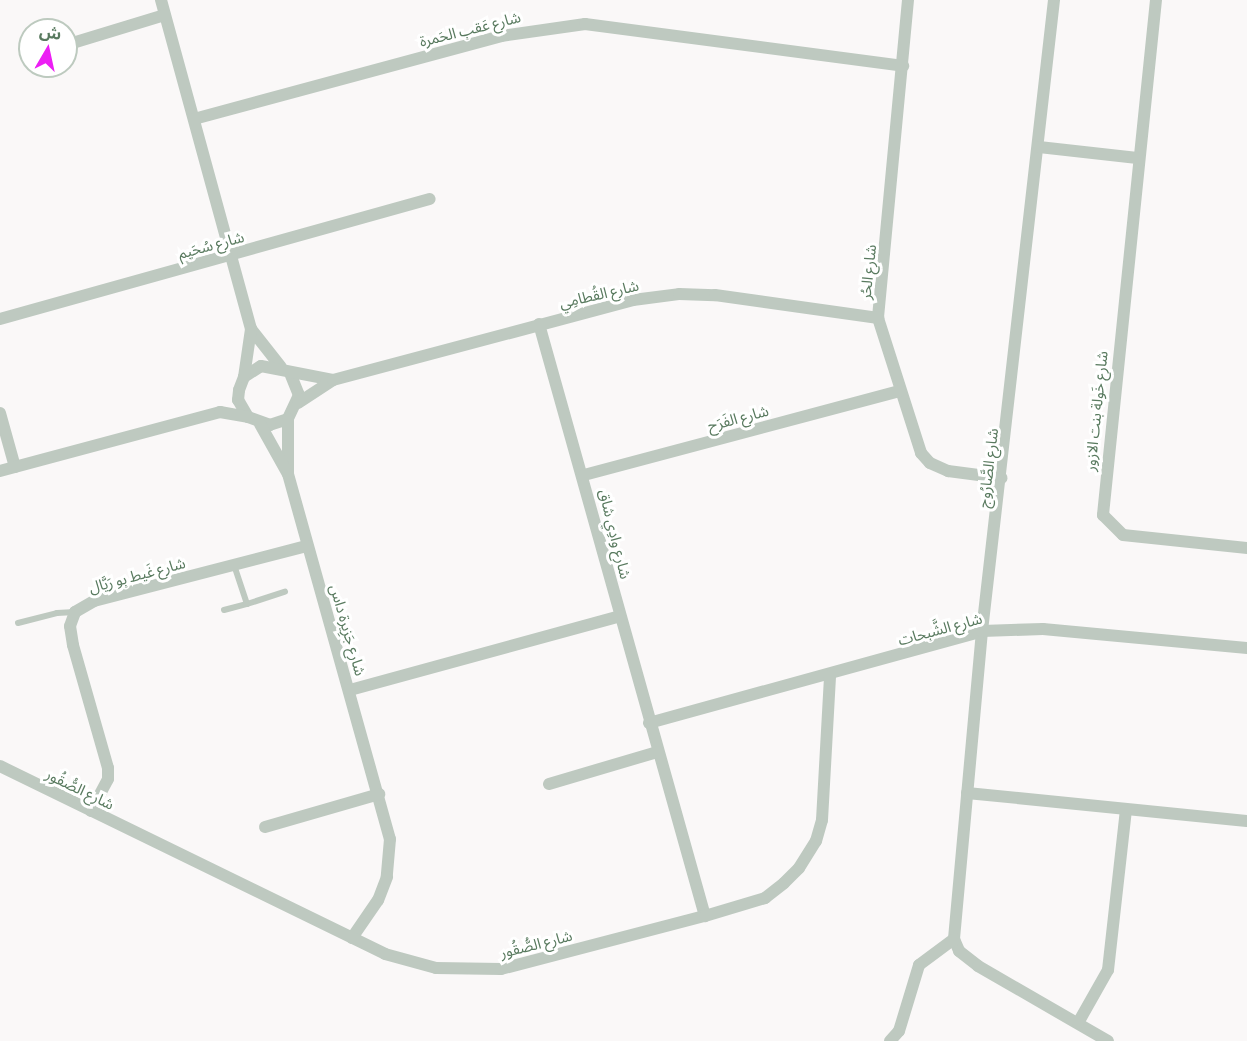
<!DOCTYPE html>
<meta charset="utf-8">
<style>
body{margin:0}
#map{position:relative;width:1247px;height:1041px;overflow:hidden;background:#faf8f8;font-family:Barlow,"Noto Sans Arabic",sans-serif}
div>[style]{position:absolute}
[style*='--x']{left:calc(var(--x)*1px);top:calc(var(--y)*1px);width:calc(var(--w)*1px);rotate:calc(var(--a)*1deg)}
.service>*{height:6px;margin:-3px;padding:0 3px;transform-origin:3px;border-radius:3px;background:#bec9c0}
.minor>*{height:12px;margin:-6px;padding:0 6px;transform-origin:6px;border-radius:6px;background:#bec9c0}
span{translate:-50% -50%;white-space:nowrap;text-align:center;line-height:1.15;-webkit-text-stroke:6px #fff;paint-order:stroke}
.street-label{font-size:15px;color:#597a5f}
.north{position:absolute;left:18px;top:18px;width:60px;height:60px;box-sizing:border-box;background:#fff;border:2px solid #bdcabf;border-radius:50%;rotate:9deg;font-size:16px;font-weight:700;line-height:24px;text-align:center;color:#597a5f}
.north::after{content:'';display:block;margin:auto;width:21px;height:27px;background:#ec1ef4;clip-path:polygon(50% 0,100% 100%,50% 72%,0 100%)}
</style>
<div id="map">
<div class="service">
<div style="--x:247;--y:604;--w:40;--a:-18"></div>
<div style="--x:224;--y:610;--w:24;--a:-15"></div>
<div style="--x:247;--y:604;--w:41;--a:-108.4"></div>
<div style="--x:18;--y:623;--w:40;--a:-14.4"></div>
<div style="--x:57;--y:613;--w:18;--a:-3"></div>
</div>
<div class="minor">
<div style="--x:161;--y:0;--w:341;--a:74.7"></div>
<div style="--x:251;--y:329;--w:48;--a:51.7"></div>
<div style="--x:908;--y:0;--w:319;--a:95.4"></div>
<div style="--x:878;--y:318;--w:142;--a:72.3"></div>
<div style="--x:921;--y:453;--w:13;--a:48"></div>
<div style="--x:930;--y:463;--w:20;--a:24"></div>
<div style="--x:948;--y:471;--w:54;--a:7.4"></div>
<div style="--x:1054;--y:0;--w:635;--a:96.51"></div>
<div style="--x:982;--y:631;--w:309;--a:95.2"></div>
<div style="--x:954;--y:939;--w:13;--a:67"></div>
<div style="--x:959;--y:951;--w:24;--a:38"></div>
<div style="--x:978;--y:966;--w:150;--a:30"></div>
<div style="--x:1156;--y:0;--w:518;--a:95.88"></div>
<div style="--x:1103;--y:515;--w:28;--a:45"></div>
<div style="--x:1123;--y:535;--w:125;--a:6"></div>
<div style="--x:66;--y:45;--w:103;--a:-16.9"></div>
<div style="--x:194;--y:119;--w:318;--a:-15.1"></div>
<div style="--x:501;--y:36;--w:85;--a:-8.1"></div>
<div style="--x:585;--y:24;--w:321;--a:7.5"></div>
<div style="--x:1039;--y:147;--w:99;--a:6.4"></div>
<div style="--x:0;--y:319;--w:446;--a:-15.6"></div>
<div style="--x:539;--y:324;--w:615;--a:74.34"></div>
<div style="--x:290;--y:373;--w:24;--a:68"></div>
<div style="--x:299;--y:395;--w:26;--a:115"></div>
<div style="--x:288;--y:419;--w:19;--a:162"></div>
<div style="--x:270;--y:425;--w:23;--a:-160"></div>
<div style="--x:248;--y:417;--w:20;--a:-120"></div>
<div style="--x:238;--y:400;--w:10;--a:-84"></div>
<div style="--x:239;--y:390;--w:14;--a:-69"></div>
<div style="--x:244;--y:377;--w:20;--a:-33"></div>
<div style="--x:261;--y:366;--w:73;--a:11"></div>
<div style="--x:244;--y:377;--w:49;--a:-81.7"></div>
<div style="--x:298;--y:403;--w:42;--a:-33.3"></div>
<div style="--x:333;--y:380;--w:310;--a:-14.9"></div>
<div style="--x:633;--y:300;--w:46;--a:-7.4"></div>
<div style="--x:679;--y:294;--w:36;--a:2"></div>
<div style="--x:715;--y:295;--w:165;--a:8"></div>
<div style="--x:0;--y:413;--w:56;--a:74.5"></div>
<div style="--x:288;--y:419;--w:54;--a:90"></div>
<div style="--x:260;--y:424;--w:57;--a:60.8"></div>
<div style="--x:288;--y:474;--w:379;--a:74.4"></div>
<div style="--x:390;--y:839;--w:38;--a:95"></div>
<div style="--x:387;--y:877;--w:25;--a:111"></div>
<div style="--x:378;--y:900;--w:46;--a:124.4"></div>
<div style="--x:0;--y:471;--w:228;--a:-15"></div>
<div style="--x:220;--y:412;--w:28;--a:10"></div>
<div style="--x:584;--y:475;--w:327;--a:-14.9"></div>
<div style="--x:350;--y:690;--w:280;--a:-15.3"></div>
<div style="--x:649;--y:723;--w:345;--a:-15.4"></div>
<div style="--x:982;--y:631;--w:61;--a:-1.9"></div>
<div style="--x:1043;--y:629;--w:205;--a:5.3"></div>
<div style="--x:0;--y:766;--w:428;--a:26"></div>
<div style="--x:385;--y:954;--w:53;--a:15.4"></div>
<div style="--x:436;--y:968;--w:65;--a:0.9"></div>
<div style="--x:501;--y:969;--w:211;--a:-14.6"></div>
<div style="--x:705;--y:916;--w:63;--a:-16.7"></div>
<div style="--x:765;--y:898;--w:24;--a:-38"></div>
<div style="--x:784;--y:883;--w:21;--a:-45"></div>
<div style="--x:799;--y:868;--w:32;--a:-58"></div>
<div style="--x:816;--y:841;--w:22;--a:-74"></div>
<div style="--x:822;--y:820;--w:145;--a:-86.8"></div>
<div style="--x:549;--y:784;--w:113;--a:-16.5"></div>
<div style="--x:967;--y:793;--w:281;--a:5.7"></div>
<div style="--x:91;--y:811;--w:36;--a:-62"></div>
<div style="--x:108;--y:779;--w:11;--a:-90"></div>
<div style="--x:108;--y:768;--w:128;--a:-105.9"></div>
<div style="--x:73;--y:645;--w:19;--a:-99"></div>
<div style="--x:70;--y:626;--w:15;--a:-70"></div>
<div style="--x:75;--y:612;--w:22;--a:-30"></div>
<div style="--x:94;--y:601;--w:220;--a:-14.5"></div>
<div style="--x:265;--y:827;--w:119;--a:-16.1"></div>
<div style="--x:1078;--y:1023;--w:61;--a:-60.5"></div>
<div style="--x:1108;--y:970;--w:161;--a:-83.6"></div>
<div style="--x:890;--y:1041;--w:13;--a:-48"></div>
<div style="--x:899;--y:1031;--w:69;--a:-73.1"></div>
<div style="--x:919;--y:965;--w:44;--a:-36.6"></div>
</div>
<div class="street-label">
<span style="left:470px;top:29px;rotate:-14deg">شارع عَقب الحَمرة</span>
<span style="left:211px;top:245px;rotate:-15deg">شارع سُحَيم</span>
<span style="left:868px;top:272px;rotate:-84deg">شارع الحُر</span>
<span style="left:599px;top:294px;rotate:-13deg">شارع القُطامِي</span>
<span style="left:1096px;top:411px;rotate:-84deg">شارع خَولة بنت الازور</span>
<span style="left:738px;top:418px;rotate:-15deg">شارع الفَرَح</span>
<span style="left:988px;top:468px;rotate:-83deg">شارع الصَّارُوج</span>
<span style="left:615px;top:534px;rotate:76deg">شارع وادِي شاق</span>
<span style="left:137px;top:575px;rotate:-15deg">شارع غَيط بو رَيَّال</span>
<span style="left:940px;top:629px;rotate:-15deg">شارع الشَّبحات</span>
<span style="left:348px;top:630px;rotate:74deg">شارع جَزِيرة داس</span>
<span style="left:80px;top:789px;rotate:26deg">شارع الصُّقُور</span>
<span style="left:536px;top:944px;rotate:-14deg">شارع الصُّقُور</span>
</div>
<div class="north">ش</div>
</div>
